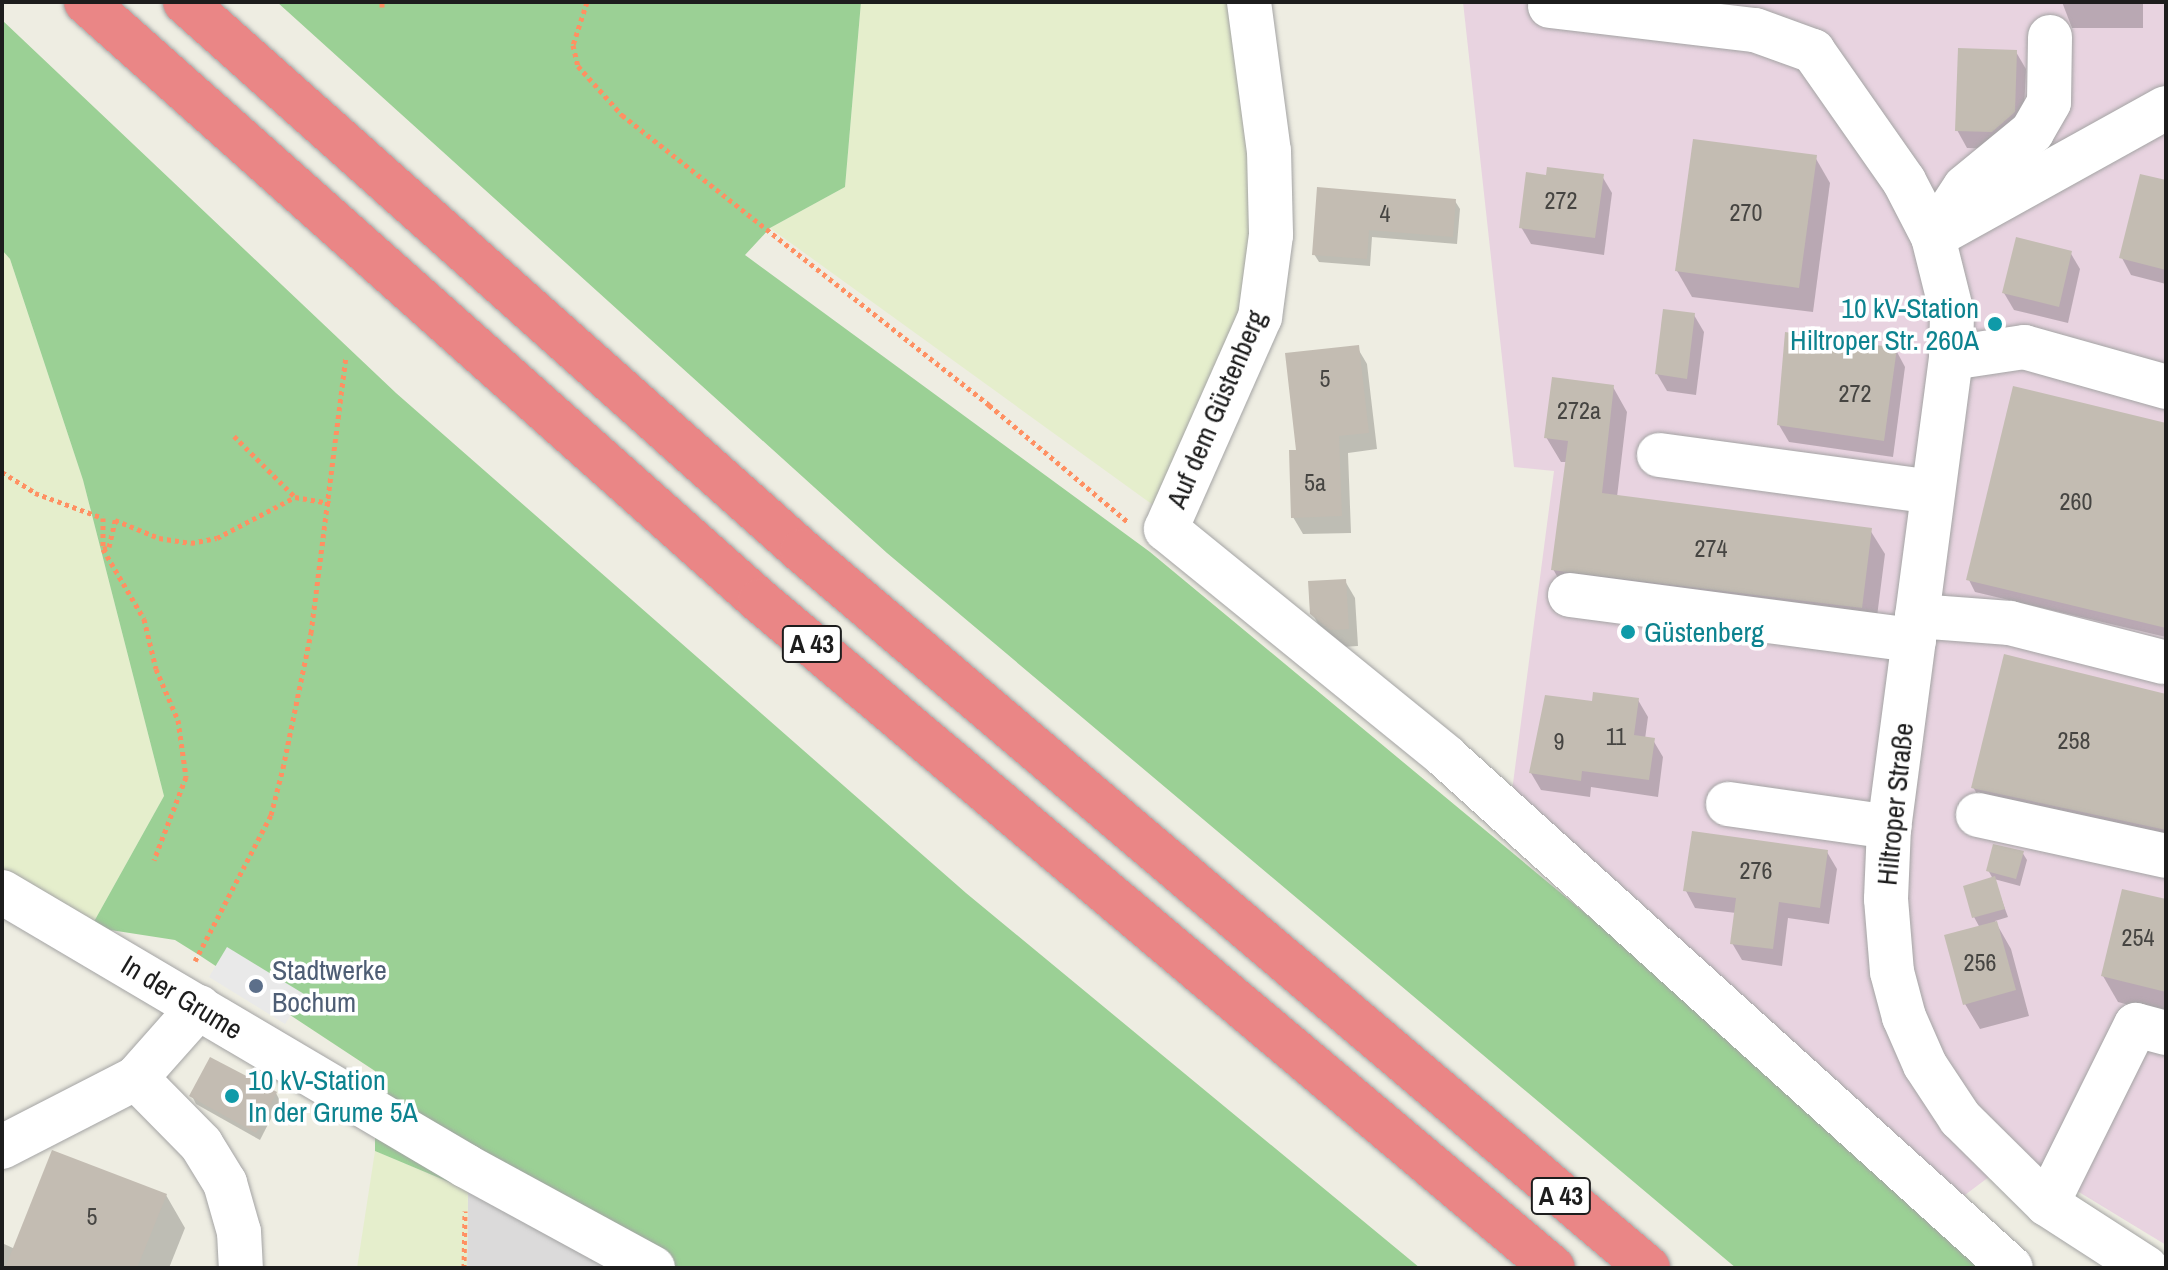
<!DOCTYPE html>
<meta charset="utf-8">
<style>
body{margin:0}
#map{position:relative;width:2168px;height:1270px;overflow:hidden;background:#eeede2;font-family:"Archivo Narrow",sans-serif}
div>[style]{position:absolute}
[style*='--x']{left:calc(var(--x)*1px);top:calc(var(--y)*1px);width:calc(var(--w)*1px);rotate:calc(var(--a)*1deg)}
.residential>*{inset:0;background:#dbdada}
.industrial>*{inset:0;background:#e8d3e0}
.farmland>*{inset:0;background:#e5eecc}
.forest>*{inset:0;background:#9bd095}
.parking>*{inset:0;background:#e9e9e9}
.shadow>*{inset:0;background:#0003}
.building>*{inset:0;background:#c3bcb2}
.path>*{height:5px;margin-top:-2.5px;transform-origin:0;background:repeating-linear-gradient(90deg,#ff9062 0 4px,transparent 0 8px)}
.roads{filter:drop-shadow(0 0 2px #a4a4a4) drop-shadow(0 0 2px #a4a4a4)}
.minor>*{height:44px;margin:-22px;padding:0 22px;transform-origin:22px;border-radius:22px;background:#fff}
.highway>*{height:44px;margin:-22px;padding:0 22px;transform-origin:22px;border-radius:22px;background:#ea8686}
.dots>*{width:22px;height:22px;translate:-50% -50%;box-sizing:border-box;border:4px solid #fff;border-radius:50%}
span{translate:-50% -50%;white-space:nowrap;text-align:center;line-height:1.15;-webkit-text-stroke:7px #fff;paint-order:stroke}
.number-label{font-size:24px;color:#464542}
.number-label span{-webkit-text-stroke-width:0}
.shield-label span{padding:2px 6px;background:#fff;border:2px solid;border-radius:6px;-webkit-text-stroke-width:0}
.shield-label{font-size:26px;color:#1d1d1d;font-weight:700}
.culture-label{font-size:28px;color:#0d838f}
.right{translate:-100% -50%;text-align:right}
.left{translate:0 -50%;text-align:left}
.street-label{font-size:28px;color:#1d1d1d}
.service-label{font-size:28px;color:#4e5e75}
.frame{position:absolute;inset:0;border:4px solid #1d1d1d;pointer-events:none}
</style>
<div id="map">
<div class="residential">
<div style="clip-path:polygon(468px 1190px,618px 1268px,467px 1268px)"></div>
</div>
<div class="industrial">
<div style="clip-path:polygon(1463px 2px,2166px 2px,2166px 1245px,2018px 1155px,1957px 1201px,1512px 791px,1554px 471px,1514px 467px)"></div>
</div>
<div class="farmland">
<div style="clip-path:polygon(861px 2px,1238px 2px,1259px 243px,1240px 336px,1153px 505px,770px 228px,845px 187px)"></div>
<div style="clip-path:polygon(2px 250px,10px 259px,83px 480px,164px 796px,91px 927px,2px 877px)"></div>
<div style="clip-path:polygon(375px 1151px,468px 1190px,467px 1268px,357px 1268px)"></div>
</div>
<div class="forest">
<div style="clip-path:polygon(277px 2px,861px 2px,845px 187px,770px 228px,745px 255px,1150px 552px,1715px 1021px,1982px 1268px,1736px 1268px,887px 553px)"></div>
<div style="clip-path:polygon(2px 20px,396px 393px,966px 893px,1420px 1268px,618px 1268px,468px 1190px,375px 1151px,375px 1071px,199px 955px,175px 940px,91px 927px,164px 796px,83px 480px,10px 259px,2px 250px)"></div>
</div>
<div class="parking">
<div style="clip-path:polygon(227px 947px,304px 994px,285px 1024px,209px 977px)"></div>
</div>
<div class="shadow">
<div style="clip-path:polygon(2062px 2px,2143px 2px,2143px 28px,2072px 28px)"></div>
<div style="clip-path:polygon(2016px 52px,2026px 69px,2023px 130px,2002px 149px,1967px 148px,1957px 130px)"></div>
<div style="clip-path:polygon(1815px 157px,1830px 183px,1813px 312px,1692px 297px,1677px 271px)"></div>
<div style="clip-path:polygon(1602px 176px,1612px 193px,1604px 255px,1531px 244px,1521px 227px,1548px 177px)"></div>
<div style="clip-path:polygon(2166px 182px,2166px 284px,2131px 275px,2122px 258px)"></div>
<div style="clip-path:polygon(1319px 190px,1455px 201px,1460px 209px,1457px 244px,1372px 237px,1370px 266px,1319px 262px,1314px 254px)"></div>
<div style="clip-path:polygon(2070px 252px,2080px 269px,2068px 323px,2014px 310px,2004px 293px)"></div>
<div style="clip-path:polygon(1694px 315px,1704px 332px,1696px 395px,1667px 391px,1657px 374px)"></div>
<div style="clip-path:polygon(1786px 335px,1896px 350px,1905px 367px,1893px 457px,1789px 442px,1779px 425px)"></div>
<div style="clip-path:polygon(1357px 347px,1367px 364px,1377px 449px,1348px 453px,1351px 533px,1303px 534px,1293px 517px,1299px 452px)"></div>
<div style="clip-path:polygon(1613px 387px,1627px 412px,1617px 497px,1870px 530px,1885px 554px,1875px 632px,1567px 594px,1553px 569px,1567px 462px,1561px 462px,1546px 437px)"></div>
<div style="clip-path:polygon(2166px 425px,2166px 637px,1975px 592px,1969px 580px)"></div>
<div style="clip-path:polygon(1345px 581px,1355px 598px,1358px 646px,1342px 647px,1322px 631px,1312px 613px)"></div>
<div style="clip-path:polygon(2166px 696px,2166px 840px,1980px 799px,1973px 787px)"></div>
<div style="clip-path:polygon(1638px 700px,1648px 717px,1645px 739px,1653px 740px,1663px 757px,1658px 797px,1591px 787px,1590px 797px,1541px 790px,1531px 773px,1594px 704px)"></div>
<div style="clip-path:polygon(1827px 852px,1837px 869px,1829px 924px,1788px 918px,1782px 966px,1742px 960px,1732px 943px,1736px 913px,1695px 908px,1686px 891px)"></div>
<div style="clip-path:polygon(2022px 852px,2027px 860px,2020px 886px,1994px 879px,2008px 917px,1995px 921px,2011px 949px,2029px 1016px,1980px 1029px,1965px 1004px,1980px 928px,1974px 917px,1993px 879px,1988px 870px)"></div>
<div style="clip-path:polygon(2166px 901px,2166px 1015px,2118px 1002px,2103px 976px)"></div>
<div style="clip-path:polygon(276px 1093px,280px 1101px,260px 1140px,196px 1104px,192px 1096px)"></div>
<div style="clip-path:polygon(166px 1195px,185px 1228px,169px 1268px,2px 1268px,2px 1243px,15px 1249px)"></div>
</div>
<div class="building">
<div style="clip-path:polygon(1958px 48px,2017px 50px,2015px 112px,1992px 132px,1955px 131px)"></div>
<div style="clip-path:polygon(1693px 139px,1817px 155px,1799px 288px,1675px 271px)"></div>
<div style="clip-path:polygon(1547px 167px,1604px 174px,1595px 238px,1519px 228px,1526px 172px,1546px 175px)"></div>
<div style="clip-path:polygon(2140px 174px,2166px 180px,2166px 270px,2119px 258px)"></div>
<div style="clip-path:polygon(1317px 187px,1456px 199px,1453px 237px,1369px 230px,1367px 259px,1312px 255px)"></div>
<div style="clip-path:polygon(2016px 237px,2072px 251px,2059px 307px,2002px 293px)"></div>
<div style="clip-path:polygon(1663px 309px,1695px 313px,1687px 379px,1655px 374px)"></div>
<div style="clip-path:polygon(1785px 332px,1897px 348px,1884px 441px,1777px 425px)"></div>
<div style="clip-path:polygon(1359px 345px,1369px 433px,1339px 436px,1342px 516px,1291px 518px,1289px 450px,1296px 450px,1285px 353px)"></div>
<div style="clip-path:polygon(1552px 377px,1614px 385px,1602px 493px,1872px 528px,1862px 608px,1551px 570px,1568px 441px,1544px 438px)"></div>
<div style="clip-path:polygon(2013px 386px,2166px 423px,2166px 628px,1966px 580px)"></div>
<div style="clip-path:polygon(1346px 579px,1349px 629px,1330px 630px,1310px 614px,1308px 581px)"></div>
<div style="clip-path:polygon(2004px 654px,2166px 694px,2166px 830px,1971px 788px)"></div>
<div style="clip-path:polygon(1593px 692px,1639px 698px,1634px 735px,1655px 738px,1649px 780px,1582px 771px,1581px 781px,1529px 773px,1545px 695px,1592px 701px)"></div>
<div style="clip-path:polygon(1692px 831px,1828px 850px,1820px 908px,1779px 902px,1773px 949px,1730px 944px,1736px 898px,1683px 891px)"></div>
<div style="clip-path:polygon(1993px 844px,2024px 851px,2016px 879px,1986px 871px)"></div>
<div style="clip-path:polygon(1995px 876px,2005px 909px,1972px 918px,1963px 886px)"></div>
<div style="clip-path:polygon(2122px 889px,2166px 899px,2166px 992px,2101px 976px)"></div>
<div style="clip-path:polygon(1997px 921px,2016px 990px,1963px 1005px,1944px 935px)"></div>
<div style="clip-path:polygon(210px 1057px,277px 1092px,256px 1133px,189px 1096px)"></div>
<div style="clip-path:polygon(52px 1150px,167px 1194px,137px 1268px,5px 1268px)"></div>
</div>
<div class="path">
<div style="--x:587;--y:2;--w:45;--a:108"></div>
<div style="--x:573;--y:45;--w:22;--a:77"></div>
<div style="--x:578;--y:66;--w:66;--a:48.1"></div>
<div style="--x:622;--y:115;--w:468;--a:38.3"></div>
<div style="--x:989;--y:405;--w:182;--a:40.1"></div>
<div style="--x:382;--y:7;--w:5;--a:-90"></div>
<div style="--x:234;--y:436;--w:86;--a:45"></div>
<div style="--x:295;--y:497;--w:36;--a:10"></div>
<div style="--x:2;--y:472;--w:39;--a:32"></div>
<div style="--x:35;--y:493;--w:72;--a:20.2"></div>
<div style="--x:103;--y:518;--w:31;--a:90"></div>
<div style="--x:103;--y:549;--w:81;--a:59.6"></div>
<div style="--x:144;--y:619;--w:51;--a:76.5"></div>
<div style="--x:156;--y:669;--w:56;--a:66.7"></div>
<div style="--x:178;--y:720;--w:58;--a:82"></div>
<div style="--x:186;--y:777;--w:89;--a:111.1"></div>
<div style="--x:103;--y:549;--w:6;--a:-18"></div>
<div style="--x:109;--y:547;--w:28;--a:-77"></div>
<div style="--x:115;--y:520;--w:48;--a:22.2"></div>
<div style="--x:159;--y:538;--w:32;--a:9"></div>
<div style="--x:191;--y:543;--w:26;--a:-11"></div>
<div style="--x:217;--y:538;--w:88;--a:-27.7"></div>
<div style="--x:195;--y:961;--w:165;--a:-62.5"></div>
<div style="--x:271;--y:815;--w:49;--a:-75.7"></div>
<div style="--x:283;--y:768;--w:138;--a:-78.3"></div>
<div style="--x:311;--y:633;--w:278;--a:-82.8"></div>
<div style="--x:464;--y:1268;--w:57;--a:-89"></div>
</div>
<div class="roads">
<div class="minor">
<div style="--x:1249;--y:2;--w:150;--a:82.4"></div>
<div style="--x:1269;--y:151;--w:84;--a:88.6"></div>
<div style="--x:1271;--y:235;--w:83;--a:97.6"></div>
<div style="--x:1260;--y:317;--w:232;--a:113.9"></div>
<div style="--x:1166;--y:529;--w:360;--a:39.1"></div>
<div style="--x:1445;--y:756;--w:763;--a:42.13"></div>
<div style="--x:1550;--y:6;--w:206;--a:6.7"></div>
<div style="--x:1755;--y:30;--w:62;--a:19.9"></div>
<div style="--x:1813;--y:51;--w:159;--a:55"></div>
<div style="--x:1904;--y:181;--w:63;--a:62.6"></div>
<div style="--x:1933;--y:237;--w:78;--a:76"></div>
<div style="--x:1952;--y:313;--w:45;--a:91.3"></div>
<div style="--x:1951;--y:358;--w:473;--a:97.5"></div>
<div style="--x:1889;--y:827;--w:72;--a:92.4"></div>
<div style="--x:1886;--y:899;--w:73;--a:85.3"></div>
<div style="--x:1892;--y:972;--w:47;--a:75.1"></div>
<div style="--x:1904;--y:1017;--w:52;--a:66.4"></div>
<div style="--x:1925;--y:1065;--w:64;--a:56.6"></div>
<div style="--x:1960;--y:1118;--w:122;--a:44.7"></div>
<div style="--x:2047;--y:1204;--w:118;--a:32.9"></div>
<div style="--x:1940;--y:225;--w:45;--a:-56.7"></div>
<div style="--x:1965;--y:187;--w:87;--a:-39.4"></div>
<div style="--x:2032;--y:132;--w:34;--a:-60"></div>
<div style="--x:2049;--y:102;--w:65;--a:-89.1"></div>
<div style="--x:1933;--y:237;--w:266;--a:-29"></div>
<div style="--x:1951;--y:358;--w:74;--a:-8.6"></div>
<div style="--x:2024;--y:347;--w:148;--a:15.7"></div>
<div style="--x:1659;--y:455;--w:275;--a:7.7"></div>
<div style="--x:1570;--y:595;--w:347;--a:7.5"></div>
<div style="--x:1917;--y:616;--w:93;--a:4.3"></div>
<div style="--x:2010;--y:623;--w:158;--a:14.3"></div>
<div style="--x:1728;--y:804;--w:163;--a:8.1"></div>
<div style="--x:1978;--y:815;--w:192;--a:12.3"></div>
<div style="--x:2;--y:892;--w:539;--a:30.56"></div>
<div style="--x:466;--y:1166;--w:213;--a:28.6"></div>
<div style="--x:136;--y:1078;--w:93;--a:45.4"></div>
<div style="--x:201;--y:1144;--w:46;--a:58.4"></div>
<div style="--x:225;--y:1183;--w:51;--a:74.1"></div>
<div style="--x:239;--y:1232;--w:36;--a:87"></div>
<div style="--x:2;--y:1147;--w:151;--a:-27.2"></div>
<div style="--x:136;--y:1078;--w:95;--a:-48.4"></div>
<div style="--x:2047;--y:1204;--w:200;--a:-63.6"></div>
<div style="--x:2136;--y:1025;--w:31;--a:15"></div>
</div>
<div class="highway">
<div style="--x:86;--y:2;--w:902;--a:41.63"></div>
<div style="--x:760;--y:601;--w:1036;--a:40.07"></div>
<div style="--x:185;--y:2;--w:826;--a:41.66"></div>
<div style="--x:802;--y:551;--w:1109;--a:40.28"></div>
</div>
</div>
<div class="dots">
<div style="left:1995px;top:324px;background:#0f9aa8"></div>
<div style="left:1628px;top:632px;background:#0f9aa8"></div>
<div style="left:256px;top:986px;background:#5c6f8a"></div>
<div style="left:232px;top:1096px;background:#0f9aa8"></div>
</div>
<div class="number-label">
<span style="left:1561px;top:201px">272</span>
<span style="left:1746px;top:213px">270</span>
<span style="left:1385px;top:214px">4</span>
<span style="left:1325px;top:379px">5</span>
<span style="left:1855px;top:394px">272</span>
<span style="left:1579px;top:411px">272a</span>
<span style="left:1315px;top:483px">5a</span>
<span style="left:2076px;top:502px">260</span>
<span style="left:1711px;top:549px">274</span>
<span style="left:1616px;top:737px">11</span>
<span style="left:2074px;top:741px">258</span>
<span style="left:1559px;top:742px">9</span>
<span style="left:1756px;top:871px">276</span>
<span style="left:2138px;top:938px">254</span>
<span style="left:1980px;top:963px">256</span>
<span style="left:92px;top:1217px">5</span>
</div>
<div class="shield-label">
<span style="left:812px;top:644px">A 43</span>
<span style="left:1561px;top:1196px">A 43</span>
</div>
<div class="culture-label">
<span class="right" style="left:1979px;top:324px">10 kV-Station<br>Hiltroper Str. 260A</span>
<span class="left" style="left:1644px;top:632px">Güstenberg</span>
<span class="left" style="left:248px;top:1096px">10 kV-Station<br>In der Grume 5A</span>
</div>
<div class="street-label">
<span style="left:1216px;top:409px;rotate:-67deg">Auf dem Güstenberg</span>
<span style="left:1895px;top:804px;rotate:-84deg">Hiltroper Straße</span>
<span style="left:182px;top:997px;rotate:31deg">In der Grume</span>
</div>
<div class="service-label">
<span class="left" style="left:272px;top:986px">Stadtwerke<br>Bochum</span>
</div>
<div class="frame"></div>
</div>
